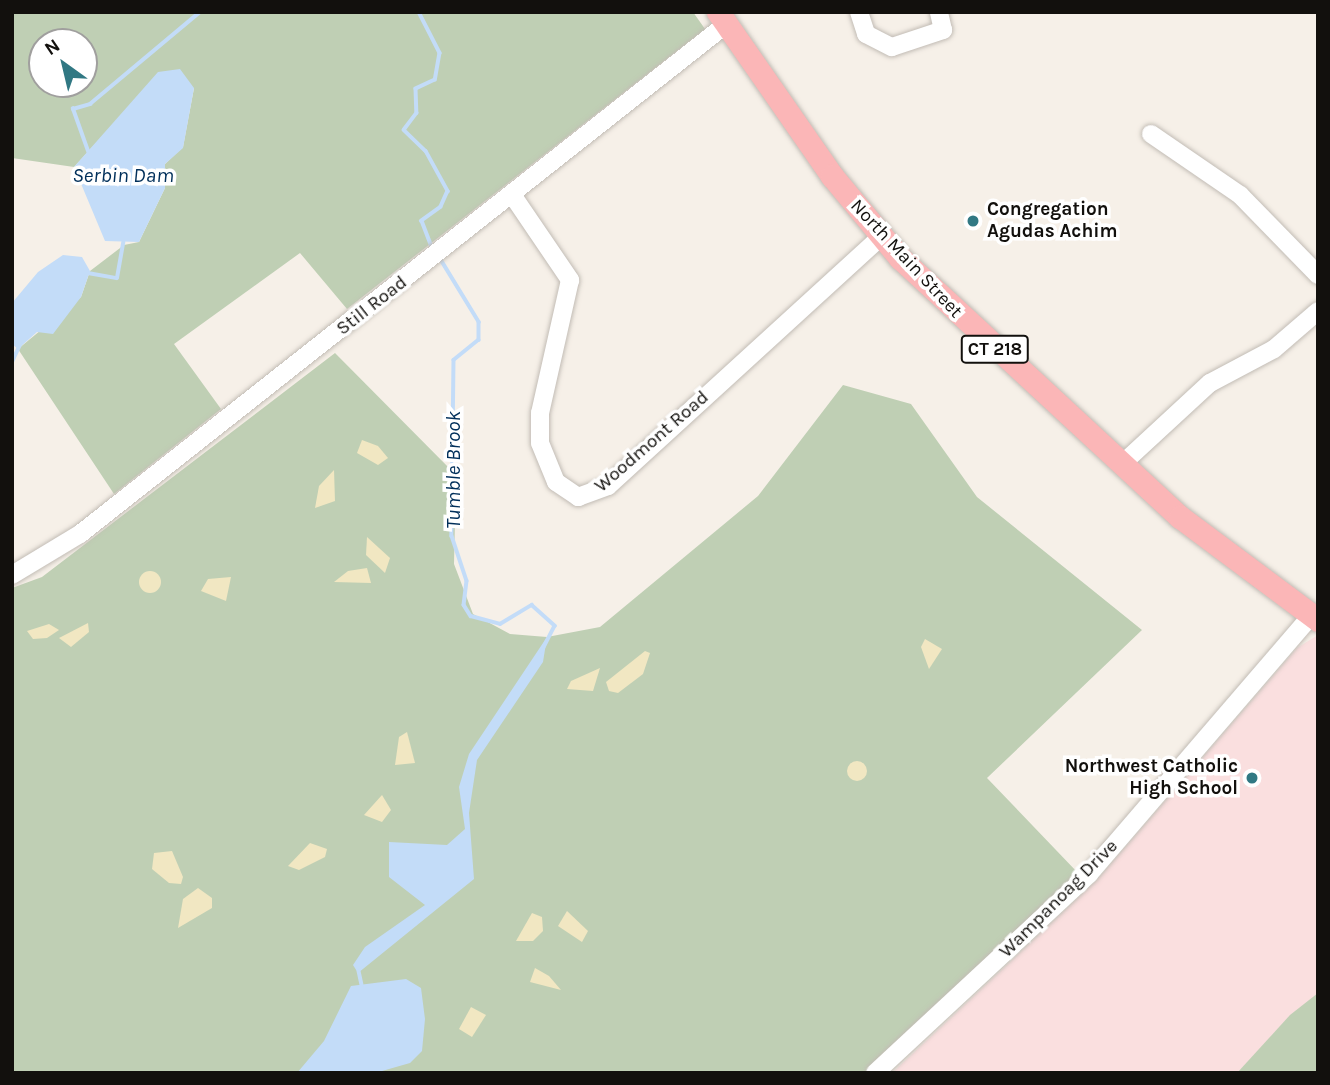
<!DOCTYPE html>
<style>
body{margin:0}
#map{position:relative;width:1330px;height:1085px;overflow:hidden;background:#f6f0e8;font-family:Karla,sans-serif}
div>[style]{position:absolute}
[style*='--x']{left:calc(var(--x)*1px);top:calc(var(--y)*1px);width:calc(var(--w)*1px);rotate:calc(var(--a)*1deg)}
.education>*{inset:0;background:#fadfdf}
.green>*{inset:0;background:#bfcfb4}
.sand>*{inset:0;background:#f1e7c2}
.round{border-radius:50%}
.water>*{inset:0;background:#c3dcf8}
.stream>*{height:3.5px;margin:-1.75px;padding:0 1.75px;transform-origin:1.75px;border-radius:1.75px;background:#c3dcf8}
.roads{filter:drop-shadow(0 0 2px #c2bcb5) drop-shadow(0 0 2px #c2bcb5)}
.minor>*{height:18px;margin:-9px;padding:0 9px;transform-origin:9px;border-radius:9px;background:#fff}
.major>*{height:23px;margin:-11.5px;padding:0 11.5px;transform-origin:11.5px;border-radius:11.5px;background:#fbb6b7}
.dots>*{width:19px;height:19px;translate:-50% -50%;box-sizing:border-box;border:4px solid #fff;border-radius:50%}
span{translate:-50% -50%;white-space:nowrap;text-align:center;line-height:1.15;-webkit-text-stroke:7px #fff;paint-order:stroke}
.shield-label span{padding:2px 5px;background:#fff;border:2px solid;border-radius:5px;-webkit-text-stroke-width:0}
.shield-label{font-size:18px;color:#12100d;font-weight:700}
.poi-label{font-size:19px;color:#12100d;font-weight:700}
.left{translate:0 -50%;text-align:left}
.right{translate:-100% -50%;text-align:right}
.street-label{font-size:19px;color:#12100d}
.water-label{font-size:21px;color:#002f5a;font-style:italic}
.frame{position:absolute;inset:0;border:14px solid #12100d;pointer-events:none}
.north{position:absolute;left:28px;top:28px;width:70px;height:70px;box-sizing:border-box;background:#fff;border:2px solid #a09f9e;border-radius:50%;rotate:326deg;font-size:19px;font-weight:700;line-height:28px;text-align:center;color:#12100d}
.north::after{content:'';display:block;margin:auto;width:24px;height:32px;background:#317883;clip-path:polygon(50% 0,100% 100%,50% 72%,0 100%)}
</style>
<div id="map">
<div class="education">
<div style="clip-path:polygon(1318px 635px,1318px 993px,1237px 1073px,892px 1073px,1097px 880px,1297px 648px)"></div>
</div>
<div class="green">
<div style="clip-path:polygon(evenodd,12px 12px,693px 12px,705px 29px,347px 309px,300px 253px,174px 344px,221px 409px,114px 494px,18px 349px,81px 297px,90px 271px,124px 245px,139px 242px,165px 188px,165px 164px,183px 147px,194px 88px,106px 132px,74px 167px,12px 158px,12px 12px,42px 42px,84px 42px,84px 84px,42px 84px,42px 42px)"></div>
<div style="clip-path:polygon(335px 353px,456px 475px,454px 564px,473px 614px,510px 634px,547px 637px,600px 627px,758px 496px,843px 385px,911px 404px,977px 497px,1142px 630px,987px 778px,1078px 873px,866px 1073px,12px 1073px,12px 588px,42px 577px)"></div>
<div style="clip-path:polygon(1318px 993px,1318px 1073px,1237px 1073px,1290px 1015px)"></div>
</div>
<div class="sand">
<div style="clip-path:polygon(362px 440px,378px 446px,388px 458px,378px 465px,357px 453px)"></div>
<div style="clip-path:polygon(334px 470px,335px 501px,315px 508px,319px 486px)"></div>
<div style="clip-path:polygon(367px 537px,390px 558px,385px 573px,366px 555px)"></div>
<div style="clip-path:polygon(367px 568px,371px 583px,334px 582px,348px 571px)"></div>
<div class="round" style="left:139px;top:571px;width:22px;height:22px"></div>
<div style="clip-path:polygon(231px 577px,226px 601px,201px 591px,208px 579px)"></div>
<div style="clip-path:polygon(88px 623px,89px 632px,71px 647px,59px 638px)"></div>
<div style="clip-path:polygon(49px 624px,59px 630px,47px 638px,33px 639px,27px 631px)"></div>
<div style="clip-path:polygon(925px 639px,942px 649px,929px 669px,921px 647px)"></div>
<div style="clip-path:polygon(645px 651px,650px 653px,643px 674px,618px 693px,609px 691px,606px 682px)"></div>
<div style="clip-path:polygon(600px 668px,593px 691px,567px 689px,571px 681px)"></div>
<div style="clip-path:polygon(407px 732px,415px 763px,395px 765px,399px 737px)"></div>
<div class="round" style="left:847px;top:761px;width:20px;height:20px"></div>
<div style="clip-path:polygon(382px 795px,391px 810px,382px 822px,364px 815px)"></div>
<div style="clip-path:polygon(310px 843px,327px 849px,325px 857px,299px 870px,288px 866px)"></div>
<div style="clip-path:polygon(172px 851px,183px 877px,181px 884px,169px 883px,152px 869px,154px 853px)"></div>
<div style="clip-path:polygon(198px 888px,212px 898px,212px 908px,178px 928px,183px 899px)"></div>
<div style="clip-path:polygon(567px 911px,588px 931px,582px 942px,558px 926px)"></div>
<div style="clip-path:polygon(532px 913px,542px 917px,543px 931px,533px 941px,516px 941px)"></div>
<div style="clip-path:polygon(535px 968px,549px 976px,561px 990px,530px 982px)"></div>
<div style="clip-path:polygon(471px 1007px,486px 1015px,472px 1037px,459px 1029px)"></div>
</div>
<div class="water">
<div style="clip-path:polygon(180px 69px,194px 88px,183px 148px,165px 164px,165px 188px,139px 242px,105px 241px,74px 167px,158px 72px)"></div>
<div style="clip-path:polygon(63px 255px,82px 257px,90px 271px,81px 297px,53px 334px,37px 332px,18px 349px,12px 344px,12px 303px,38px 272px)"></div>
<div style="clip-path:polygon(547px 637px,543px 662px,477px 760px,469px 813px,474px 879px,358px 973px,353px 965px,365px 947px,425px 905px,389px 877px,389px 842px,447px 845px,465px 829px,459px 787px,469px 754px)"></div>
<div style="clip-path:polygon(406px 979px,421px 988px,425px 1019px,422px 1051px,410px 1063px,375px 1073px,297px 1073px,324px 1041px,351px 986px)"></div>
</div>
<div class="stream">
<div style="--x:419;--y:12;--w:46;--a:62.9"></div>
<div style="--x:440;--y:53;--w:27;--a:100"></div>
<div style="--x:435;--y:80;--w:21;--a:155"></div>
<div style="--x:416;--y:89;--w:24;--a:88"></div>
<div style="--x:417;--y:113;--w:21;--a:127"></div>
<div style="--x:404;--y:130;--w:30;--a:44"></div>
<div style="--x:426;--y:151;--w:46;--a:61.2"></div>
<div style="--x:448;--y:191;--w:17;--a:114"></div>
<div style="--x:441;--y:207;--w:24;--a:144"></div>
<div style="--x:422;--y:221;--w:30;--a:69"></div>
<div style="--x:89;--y:154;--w:48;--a:-109.6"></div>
<div style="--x:73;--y:109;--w:18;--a:-16"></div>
<div style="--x:90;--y:104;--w:143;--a:-39.9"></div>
<div style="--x:440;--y:258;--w:75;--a:58.6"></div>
<div style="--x:479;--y:322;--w:18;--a:90"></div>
<div style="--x:479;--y:340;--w:32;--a:141"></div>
<div style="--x:454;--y:360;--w:176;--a:90.7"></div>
<div style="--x:452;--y:536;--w:47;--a:71.6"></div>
<div style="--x:467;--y:581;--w:24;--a:97"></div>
<div style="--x:464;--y:605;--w:13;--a:58"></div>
<div style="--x:471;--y:616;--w:30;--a:15"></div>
<div style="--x:500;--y:624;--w:37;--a:-31"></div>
<div style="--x:532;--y:605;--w:31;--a:42"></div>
<div style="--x:555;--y:626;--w:29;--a:117"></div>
<div style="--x:88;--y:273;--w:29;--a:10"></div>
<div style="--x:117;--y:278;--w:36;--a:-80"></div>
<div style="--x:12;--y:362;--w:19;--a:-65"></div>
<div style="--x:359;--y:971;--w:14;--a:78"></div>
</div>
<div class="roads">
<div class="minor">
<div style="--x:859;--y:12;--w:23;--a:72"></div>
<div style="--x:866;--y:34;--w:29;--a:27"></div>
<div style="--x:892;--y:47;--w:54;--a:-18.4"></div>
<div style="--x:943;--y:30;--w:18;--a:-103"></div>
<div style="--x:1151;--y:134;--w:108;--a:34.4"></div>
<div style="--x:1240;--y:195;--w:112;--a:45.7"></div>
<div style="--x:513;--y:196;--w:102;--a:55.8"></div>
<div style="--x:570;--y:280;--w:136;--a:102.7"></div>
<div style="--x:540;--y:413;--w:30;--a:90"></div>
<div style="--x:540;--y:443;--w:42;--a:67.7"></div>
<div style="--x:556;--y:482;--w:27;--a:34"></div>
<div style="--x:578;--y:497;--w:32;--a:-20"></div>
<div style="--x:608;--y:486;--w:369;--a:-42.4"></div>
<div style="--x:1121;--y:465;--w:121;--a:-42.7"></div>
<div style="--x:1210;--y:383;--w:72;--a:-28"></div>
<div style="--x:1274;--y:349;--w:58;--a:-40.8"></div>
<div style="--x:12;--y:575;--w:79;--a:-31.1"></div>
<div style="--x:80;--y:534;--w:820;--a:-38.27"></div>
<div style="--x:875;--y:1073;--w:292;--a:-42.9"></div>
<div style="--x:1089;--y:874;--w:340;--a:-49.3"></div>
</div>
<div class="major">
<div style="--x:718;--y:12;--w:200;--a:55.2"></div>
<div style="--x:832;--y:176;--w:107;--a:50.3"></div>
<div style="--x:900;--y:258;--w:381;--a:42.8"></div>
<div style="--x:1180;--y:517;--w:172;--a:36.7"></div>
</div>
</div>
<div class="dots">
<div style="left:973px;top:221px;background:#317883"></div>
<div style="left:1252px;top:778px;background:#317883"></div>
</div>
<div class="shield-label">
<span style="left:995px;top:349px">CT 218</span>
</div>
<div class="poi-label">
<span class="left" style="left:987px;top:221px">Congregation<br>Agudas Achim</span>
<span class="right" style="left:1238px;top:778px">Northwest Catholic<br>High School</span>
</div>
<div class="street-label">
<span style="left:906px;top:259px;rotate:47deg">North Main Street</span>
<span style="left:372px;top:306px;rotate:-38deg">Still Road</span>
<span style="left:652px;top:442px;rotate:-41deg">Woodmont Road</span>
<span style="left:1059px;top:899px;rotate:-45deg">Wampanoag Drive</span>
</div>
<div class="water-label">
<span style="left:123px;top:175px">Serbin Dam</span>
<span style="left:453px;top:470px;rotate:-90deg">Tumble Brook</span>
</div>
<div class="frame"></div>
<div class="north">N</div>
</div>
